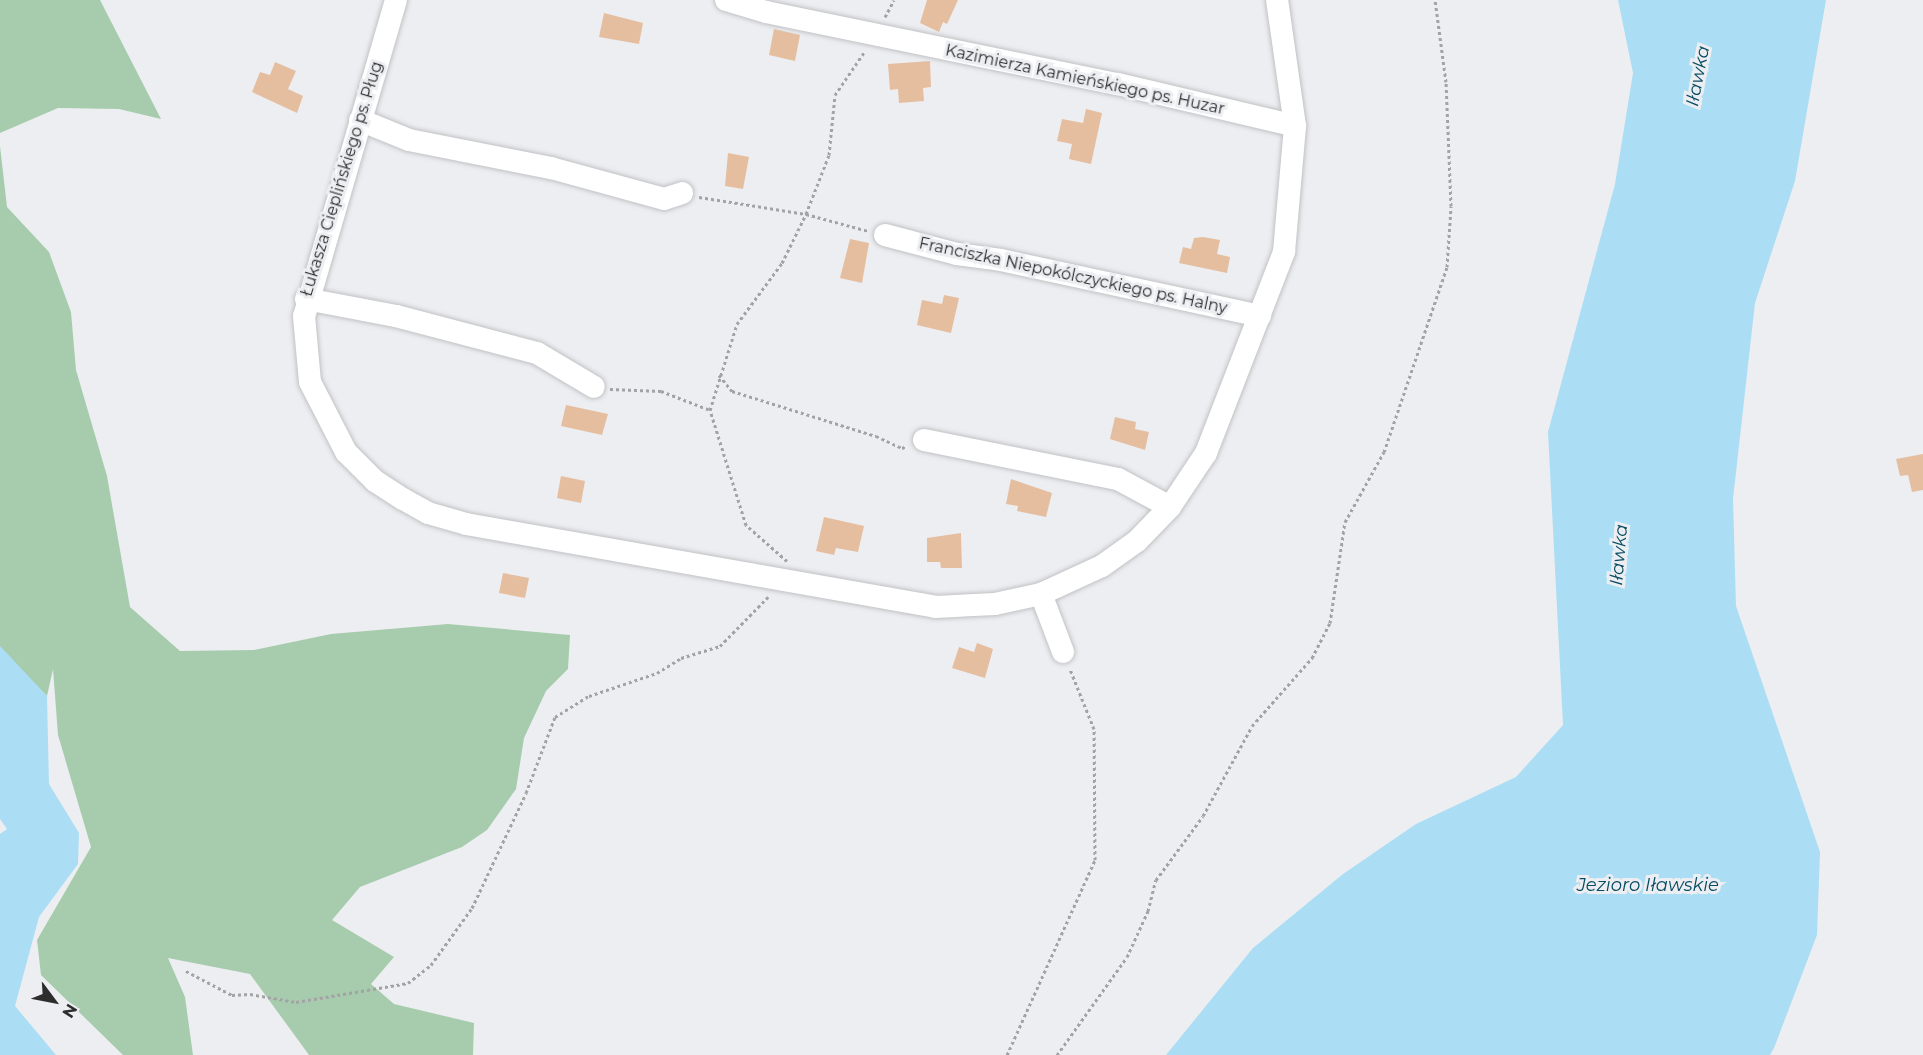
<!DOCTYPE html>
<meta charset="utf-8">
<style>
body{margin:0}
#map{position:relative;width:1923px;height:1055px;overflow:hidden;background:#edeef1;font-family:Montserrat,sans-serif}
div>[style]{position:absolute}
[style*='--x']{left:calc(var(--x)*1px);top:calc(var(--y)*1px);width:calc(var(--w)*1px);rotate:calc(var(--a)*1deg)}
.green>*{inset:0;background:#a7ccad}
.water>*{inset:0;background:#abdef4}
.building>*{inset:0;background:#e5bea0}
.path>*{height:3px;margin-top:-1.5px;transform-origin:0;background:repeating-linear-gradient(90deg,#a3a3a6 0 3px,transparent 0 6px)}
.roads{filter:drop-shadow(0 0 2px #c1c2c5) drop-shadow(0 0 2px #c1c2c5)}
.minor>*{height:22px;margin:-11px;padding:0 11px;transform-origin:11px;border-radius:11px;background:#fff}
span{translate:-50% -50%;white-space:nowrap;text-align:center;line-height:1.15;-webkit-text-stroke:6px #edeef1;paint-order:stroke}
.street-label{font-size:16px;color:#2d2d2e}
.water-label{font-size:18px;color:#074c63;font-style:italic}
.north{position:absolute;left:24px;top:971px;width:60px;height:60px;-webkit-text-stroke:4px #edeef1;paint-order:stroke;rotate:122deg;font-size:16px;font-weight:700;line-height:24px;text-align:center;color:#2d2d2e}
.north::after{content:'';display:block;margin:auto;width:21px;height:27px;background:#2d2d2e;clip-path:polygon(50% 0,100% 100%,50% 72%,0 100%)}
</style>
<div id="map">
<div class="green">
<div style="clip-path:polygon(0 0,100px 0,161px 119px,119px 109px,58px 108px,0 133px)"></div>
<div style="clip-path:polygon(0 146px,7px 207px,49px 252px,71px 312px,76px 370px,107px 476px,130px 607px,180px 651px,254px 650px,331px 634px,448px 624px,570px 635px,568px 669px,546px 691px,524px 738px,516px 789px,487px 830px,462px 847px,360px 887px,332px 920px,394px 957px,371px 984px,394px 1004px,474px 1023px,473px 1055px,309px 1055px,250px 974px,168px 958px,185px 997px,193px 1055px,123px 1055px,41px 975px,37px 940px,91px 847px,58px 735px,53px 669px,47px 696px,0 650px)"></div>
</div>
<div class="water">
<div style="clip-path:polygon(1618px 0,1826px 0,1795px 181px,1755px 303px,1733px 499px,1736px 606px,1820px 852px,1817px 935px,1774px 1048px,1770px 1055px,1166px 1055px,1253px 948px,1343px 874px,1416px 824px,1516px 777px,1563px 725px,1548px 432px,1615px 184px,1633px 73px)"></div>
<div style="clip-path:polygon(0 646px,47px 696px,49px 784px,79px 833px,78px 864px,39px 917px,15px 1006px,56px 1055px,0 1055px,0 834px,7px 829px,0 819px)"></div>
</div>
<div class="building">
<div style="clip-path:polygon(927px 0,958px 0,947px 24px,943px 22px,939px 32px,920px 23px)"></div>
<div style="clip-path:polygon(604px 13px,643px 23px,639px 44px,599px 37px)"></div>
<div style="clip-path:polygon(774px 29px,800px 35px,795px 61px,769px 55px)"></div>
<div style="clip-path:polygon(930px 61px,931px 87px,923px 88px,924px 101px,899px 103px,898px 89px,890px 90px,888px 64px)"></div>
<div style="clip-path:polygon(275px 62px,296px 71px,288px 89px,303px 96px,297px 113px,252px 92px,260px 72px,270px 75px)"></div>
<div style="clip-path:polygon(1086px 109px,1102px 113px,1091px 164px,1069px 159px,1072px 144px,1057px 141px,1062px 119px,1083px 123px)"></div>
<div style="clip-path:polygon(728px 153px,749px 157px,743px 189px,725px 186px)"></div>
<div style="clip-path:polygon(1203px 237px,1220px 240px,1217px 254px,1230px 257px,1227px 273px,1179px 263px,1183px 247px,1191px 249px,1194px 238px)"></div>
<div style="clip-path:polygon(850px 239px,869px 243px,862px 283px,840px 278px)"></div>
<div style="clip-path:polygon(944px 295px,959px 298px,951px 333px,917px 325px,922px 300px,942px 304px)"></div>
<div style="clip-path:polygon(566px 405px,608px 414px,602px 435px,561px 426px)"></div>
<div style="clip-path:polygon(1115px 417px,1136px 422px,1135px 429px,1149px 432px,1145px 450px,1110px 439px)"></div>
<div style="clip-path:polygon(1923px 454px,1923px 490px,1912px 492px,1908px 475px,1900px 476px,1896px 459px)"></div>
<div style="clip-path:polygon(561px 476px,585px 481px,581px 503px,557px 498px)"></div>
<div style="clip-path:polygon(1011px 479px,1052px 493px,1046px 517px,1017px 511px,1018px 506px,1006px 504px)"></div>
<div style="clip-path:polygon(824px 517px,864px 526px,858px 552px,836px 548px,834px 555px,816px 551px)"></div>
<div style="clip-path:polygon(961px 533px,962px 568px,941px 568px,940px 562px,927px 562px,927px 538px)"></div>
<div style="clip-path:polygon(503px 573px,529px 578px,525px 598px,499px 593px)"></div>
<div style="clip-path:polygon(977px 643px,993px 649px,985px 678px,952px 668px,959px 647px,974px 652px)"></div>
</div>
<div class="path">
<div style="--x:885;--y:17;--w:19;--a:-62"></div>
<div style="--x:699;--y:197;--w:108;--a:9"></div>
<div style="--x:806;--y:214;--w:64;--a:15.3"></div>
<div style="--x:719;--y:375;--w:21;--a:51"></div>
<div style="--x:732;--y:391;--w:151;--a:17.4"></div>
<div style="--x:876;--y:436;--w:29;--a:25"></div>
<div style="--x:902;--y:448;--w:5;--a:-22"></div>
<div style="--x:610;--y:389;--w:51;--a:2.2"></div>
<div style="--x:661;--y:391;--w:53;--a:21.2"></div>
<div style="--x:787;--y:561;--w:55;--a:-138.7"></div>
<div style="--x:746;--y:525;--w:121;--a:-107.4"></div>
<div style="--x:710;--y:410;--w:90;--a:-72.6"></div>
<div style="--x:737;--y:324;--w:76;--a:-53.6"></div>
<div style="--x:782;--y:263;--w:55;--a:-63.9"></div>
<div style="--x:806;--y:214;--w:63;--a:-68.7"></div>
<div style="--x:829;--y:155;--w:60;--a:-84.3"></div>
<div style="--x:835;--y:95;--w:53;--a:-55.7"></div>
<div style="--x:186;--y:971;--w:52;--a:27.6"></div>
<div style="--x:232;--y:995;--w:18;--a:-3"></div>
<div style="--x:250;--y:994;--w:47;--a:9.9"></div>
<div style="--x:296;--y:1002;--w:114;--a:-9.6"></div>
<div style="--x:408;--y:983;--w:29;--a:-38"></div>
<div style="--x:431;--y:965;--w:70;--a:-54.3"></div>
<div style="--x:472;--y:908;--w:127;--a:-64.8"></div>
<div style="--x:526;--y:793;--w:81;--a:-69.1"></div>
<div style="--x:555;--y:717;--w:40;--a:-32"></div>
<div style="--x:589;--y:696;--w:72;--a:-18.7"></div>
<div style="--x:657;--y:673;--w:28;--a:-32"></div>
<div style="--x:681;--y:658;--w:41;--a:-17.1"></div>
<div style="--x:720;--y:646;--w:69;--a:-45.6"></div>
<div style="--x:1007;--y:1055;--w:214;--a:-65.7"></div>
<div style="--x:1095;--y:860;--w:131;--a:-90.4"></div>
<div style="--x:1094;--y:729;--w:65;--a:-111.8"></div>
<div style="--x:1057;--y:1055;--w:120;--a:-54.5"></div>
<div style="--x:1127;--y:957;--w:51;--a:-65.5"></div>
<div style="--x:1148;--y:911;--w:32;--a:-76"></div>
<div style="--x:1156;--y:880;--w:79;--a:-53.7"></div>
<div style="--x:1203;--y:816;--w:102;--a:-61.4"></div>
<div style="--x:1252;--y:726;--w:91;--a:-48.6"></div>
<div style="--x:1312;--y:658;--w:39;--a:-63"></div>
<div style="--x:1330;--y:623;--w:102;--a:-81.6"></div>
<div style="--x:1345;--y:522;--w:80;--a:-60.9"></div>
<div style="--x:1384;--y:452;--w:195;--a:-71.2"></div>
<div style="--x:1447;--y:267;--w:61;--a:-86.2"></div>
<div style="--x:1451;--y:206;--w:124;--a:-92.3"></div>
<div style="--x:1446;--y:82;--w:83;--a:-97.6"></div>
</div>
<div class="roads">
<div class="minor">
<div style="--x:396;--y:0;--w:329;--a:106.2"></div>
<div style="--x:304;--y:316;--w:66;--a:84.8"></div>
<div style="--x:310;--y:382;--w:79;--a:62.8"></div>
<div style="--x:346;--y:452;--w:41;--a:45"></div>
<div style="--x:375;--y:481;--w:33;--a:33"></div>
<div style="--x:403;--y:499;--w:29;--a:29"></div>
<div style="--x:428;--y:513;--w:40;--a:16"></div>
<div style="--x:466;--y:524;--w:476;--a:10"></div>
<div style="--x:935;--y:607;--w:60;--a:-2.9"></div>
<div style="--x:995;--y:604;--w:47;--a:-12.3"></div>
<div style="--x:1041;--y:594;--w:67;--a:-24.7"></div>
<div style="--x:1102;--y:566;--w:43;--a:-35.5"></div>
<div style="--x:1137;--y:541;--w:47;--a:-45.9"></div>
<div style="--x:1170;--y:507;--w:65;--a:-56.3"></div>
<div style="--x:1206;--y:453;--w:216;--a:-68.8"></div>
<div style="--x:1284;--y:252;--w:126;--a:-85"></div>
<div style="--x:1295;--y:126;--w:127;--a:-98.1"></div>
<div style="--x:726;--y:0;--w:42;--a:16.7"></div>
<div style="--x:766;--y:12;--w:359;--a:11.6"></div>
<div style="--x:1118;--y:84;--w:182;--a:13.3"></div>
<div style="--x:360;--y:120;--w:53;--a:22.2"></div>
<div style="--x:409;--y:140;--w:145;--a:11.2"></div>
<div style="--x:551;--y:168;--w:117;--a:15.3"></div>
<div style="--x:664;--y:199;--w:19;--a:-18"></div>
<div style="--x:885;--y:235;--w:74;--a:14.8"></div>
<div style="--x:957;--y:254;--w:44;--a:7.8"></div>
<div style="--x:1001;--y:260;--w:265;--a:12.2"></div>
<div style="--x:306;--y:299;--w:92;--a:10.7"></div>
<div style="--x:396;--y:316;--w:146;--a:14.7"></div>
<div style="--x:537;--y:353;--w:66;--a:30.8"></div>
<div style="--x:924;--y:440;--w:198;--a:11.4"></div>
<div style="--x:1118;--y:479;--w:59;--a:28.3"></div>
<div style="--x:1041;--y:594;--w:62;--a:69.2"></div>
</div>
</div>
<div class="street-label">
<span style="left:1085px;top:80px;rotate:12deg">Kazimierza Kamieńskiego ps. Huzar</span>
<span style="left:342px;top:179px;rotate:-73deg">Łukasza Cieplińskiego ps. Pług</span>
<span style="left:1073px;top:276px;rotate:12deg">Franciszka Niepokólczyckiego ps. Halny</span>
</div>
<div class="water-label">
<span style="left:1698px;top:76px;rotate:-79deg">Iławka</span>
<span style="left:1619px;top:555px;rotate:-85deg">Iławka</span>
<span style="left:1648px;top:885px">Jezioro Iławskie</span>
</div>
<div class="north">N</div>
</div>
